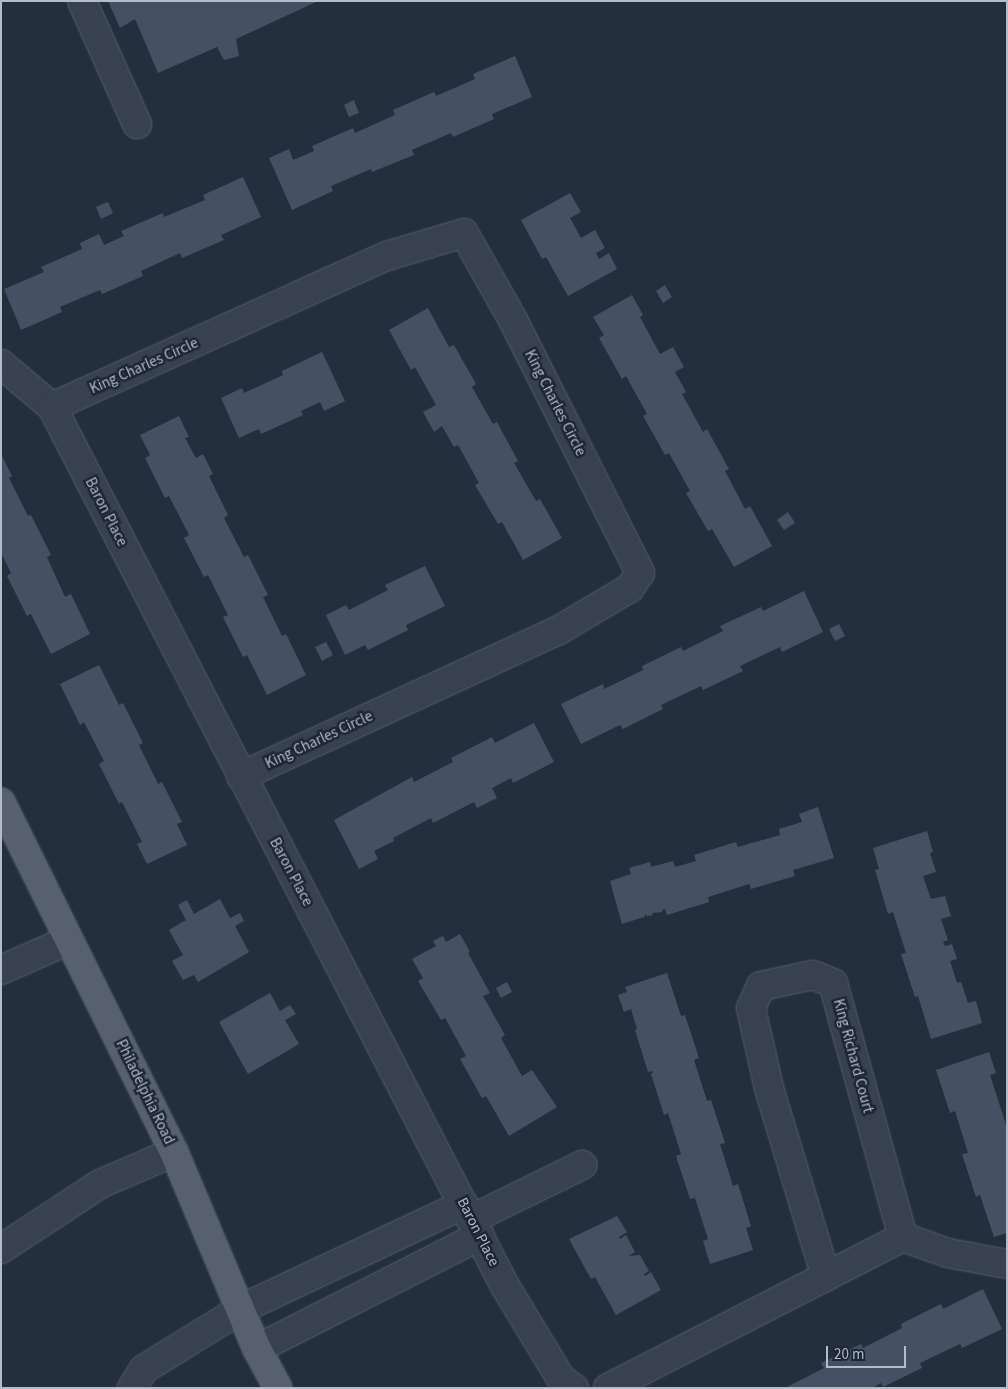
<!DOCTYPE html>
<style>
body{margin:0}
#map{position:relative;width:1008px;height:1389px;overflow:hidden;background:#242f3e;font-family:"Source Sans 3",sans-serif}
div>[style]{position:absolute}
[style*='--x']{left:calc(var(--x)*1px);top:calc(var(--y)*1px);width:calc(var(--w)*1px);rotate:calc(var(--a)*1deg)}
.building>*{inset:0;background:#455162}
.roads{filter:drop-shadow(0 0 1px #565f6c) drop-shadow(0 0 1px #565f6c)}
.minor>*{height:28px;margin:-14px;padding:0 14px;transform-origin:14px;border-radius:14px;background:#38414e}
.major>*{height:28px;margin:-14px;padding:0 14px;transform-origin:14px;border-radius:14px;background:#56606e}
span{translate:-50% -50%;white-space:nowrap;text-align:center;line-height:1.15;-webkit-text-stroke:5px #1d2633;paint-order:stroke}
.street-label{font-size:15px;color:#b4bcc9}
.frame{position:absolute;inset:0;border:2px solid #b4bcc9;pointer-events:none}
.scale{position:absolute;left:826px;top:1346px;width:80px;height:22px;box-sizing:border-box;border:2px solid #b4bcc9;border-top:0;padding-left:6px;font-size:15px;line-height:18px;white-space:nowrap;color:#b4bcc9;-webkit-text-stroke:4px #1d2633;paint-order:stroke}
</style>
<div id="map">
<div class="building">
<div style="clip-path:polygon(108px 1px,318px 1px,236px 39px,239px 56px,224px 60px,217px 47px,158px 73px,135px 19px,120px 28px)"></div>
<div style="clip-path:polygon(515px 56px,532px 97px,492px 114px,494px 119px,453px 137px,451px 133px,412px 150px,414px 155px,372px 172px,371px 169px,331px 186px,333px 191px,292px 210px,269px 158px,289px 149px,293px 160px,314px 151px,312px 146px,353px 128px,355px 133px,395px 115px,393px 110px,434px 92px,436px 96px,475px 79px,473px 74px)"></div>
<div style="clip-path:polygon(354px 100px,359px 113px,349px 117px,344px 105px)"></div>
<div style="clip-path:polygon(243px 177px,261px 217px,221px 235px,224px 240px,182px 258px,180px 253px,141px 271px,143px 276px,102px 294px,100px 290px,60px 307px,62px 312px,21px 330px,4px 289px,44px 272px,41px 267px,82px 249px,80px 243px,99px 234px,104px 245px,124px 236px,121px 231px,163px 213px,164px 217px,205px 200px,203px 195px)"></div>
<div style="clip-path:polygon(570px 193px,581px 212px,570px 218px,581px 238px,595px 230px,605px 248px,596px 253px,599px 259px,609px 253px,617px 269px,568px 296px,546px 257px,542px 259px,521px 220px)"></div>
<div style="clip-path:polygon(108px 202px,113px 213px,101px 219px,96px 207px)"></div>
<div style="clip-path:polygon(665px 285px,672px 297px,663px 303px,656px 291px)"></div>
<div style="clip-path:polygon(632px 295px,643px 315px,640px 317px,660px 354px,673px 347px,684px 367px,675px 372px,686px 392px,682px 394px,703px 432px,707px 429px,729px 469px,725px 471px,745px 509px,750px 506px,772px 546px,734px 567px,712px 529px,708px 531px,686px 493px,690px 491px,669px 453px,665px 455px,643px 416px,647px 414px,626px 376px,622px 379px,599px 338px,604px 335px,593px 317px)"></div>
<div style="clip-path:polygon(428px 308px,449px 347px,454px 345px,476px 384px,472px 387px,493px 424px,497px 422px,518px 461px,514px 463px,536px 501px,540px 499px,562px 538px,523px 560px,502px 522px,498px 524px,475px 485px,479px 483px,458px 445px,454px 447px,442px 426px,434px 432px,423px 412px,436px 405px,415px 367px,411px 370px,389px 330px)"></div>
<div style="clip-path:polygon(322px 352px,345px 401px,324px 411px,320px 402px,301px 411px,303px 415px,261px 434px,259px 429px,239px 438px,221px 398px,242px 388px,244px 393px,283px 375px,282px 371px)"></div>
<div style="clip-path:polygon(179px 416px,189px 437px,185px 438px,196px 458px,203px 454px,213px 474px,209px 476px,228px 515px,224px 518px,244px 557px,248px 555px,268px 595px,263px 597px,282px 636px,286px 634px,306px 675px,267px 695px,247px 655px,243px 657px,223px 617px,228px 615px,208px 575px,204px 577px,184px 538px,189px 535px,169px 496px,165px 498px,145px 458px,150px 455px,140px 435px)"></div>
<div style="clip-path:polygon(1px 454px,12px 476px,9px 478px,28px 516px,31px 515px,51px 555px,47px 557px,65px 597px,71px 594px,90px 634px,51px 654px,31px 614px,27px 616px,7px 576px,11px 573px,1px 553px)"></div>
<div style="clip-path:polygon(788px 512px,795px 523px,784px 530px,777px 520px)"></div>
<div style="clip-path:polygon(425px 566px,445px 606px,406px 625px,408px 630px,368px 650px,365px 645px,345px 655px,326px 615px,346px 605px,349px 610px,388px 590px,385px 585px)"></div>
<div style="clip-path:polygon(804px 591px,823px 632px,782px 652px,780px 647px,740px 666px,743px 671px,703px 690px,701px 686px,661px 705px,663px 709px,623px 729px,620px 725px,581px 744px,561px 704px,603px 684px,604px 689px,643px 670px,642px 666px,681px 647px,683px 651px,723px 631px,720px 626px,761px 607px,763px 611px)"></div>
<div style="clip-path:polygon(839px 624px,845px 636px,835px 641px,829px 629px)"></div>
<div style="clip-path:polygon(326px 642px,333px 655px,322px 661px,315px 647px)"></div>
<div style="clip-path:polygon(99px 665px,119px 705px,123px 703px,143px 743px,139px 745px,158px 784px,162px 782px,182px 822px,177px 824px,187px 845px,147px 864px,137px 844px,142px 842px,122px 802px,119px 804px,99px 764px,104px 761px,84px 722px,80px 725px,60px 684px)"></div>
<div style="clip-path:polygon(534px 723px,554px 762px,513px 783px,511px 778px,492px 788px,497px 798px,477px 808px,474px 802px,433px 823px,431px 818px,393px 838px,394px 841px,374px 851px,378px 859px,359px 869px,334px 820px,412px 777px,414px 782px,453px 762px,451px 758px,492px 737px,495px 743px)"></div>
<div style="clip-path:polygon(818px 807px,834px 858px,793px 870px,795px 876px,751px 889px,749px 884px,708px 897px,709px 902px,667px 915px,665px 909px,662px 910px,662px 912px,652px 913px,653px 915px,647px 916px,646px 914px,644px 917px,622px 924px,610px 881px,631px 874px,629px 868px,650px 862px,651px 867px,673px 861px,675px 867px,696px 861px,694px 855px,736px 842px,738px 847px,780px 835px,779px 829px,802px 822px,799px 814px)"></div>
<div style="clip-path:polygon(927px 831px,933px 852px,930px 853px,936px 872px,923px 876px,931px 899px,945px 896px,951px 916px,941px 919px,948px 940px,943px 942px,945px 946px,952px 944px,957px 959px,950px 961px,957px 983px,961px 982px,968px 1003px,976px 1001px,982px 1023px,931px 1039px,918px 996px,915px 997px,901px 954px,906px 953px,893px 912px,888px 914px,875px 870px,879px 869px,873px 848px)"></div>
<div style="clip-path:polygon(220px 899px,230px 918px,240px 913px,244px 921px,235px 926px,249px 952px,198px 982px,194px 975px,183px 980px,172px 961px,183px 955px,169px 930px,186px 920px,178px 905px,187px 900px,194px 914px)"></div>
<div style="clip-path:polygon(460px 934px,470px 952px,468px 953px,490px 993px,483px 996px,505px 1035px,501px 1038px,522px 1076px,532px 1070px,557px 1107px,509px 1136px,486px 1096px,482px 1098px,460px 1059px,466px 1056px,445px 1018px,441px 1020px,418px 981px,423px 978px,412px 959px,436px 946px,433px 941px,443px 936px,446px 942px)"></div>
<div style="clip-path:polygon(667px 973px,681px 1016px,685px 1015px,699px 1058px,694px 1060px,707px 1101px,711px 1100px,725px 1143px,720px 1144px,733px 1186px,738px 1184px,751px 1226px,746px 1228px,753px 1250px,710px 1264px,703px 1241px,708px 1239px,695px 1198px,690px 1199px,676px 1156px,681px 1154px,668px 1113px,664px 1115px,651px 1074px,653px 1073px,652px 1071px,648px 1072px,635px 1030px,637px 1029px,631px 1009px,624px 1012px,618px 995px,627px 992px,625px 987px)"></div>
<div style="clip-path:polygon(507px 982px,512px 992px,501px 998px,496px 988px)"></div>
<div style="clip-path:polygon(270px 993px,280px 1011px,290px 1005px,296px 1014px,285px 1020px,299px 1044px,248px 1074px,219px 1022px)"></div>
<div style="clip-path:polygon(989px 1052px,996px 1073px,990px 1075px,1007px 1128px,1007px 1233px,994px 1237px,980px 1195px,976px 1197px,962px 1154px,968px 1153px,955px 1111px,950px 1113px,936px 1070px)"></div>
<div style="clip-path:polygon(617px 1216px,627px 1232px,619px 1237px,620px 1239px,626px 1235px,635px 1252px,629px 1256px,640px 1255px,649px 1271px,644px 1274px,645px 1276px,651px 1272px,661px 1290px,616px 1315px,595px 1277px,591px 1279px,569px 1239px)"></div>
<div style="clip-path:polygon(983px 1289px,1002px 1329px,962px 1348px,960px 1344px,920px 1363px,922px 1368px,883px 1387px,881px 1383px,872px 1388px,785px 1388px,824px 1368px,821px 1363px,861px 1344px,863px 1348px,902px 1328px,901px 1324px,941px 1304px,943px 1309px)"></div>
</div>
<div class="roads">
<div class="minor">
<div style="--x:82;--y:1;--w:135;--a:65.9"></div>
<div style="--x:1;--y:364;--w:67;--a:40.1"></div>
<div style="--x:52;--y:407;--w:989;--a:62.74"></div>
<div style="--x:505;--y:1286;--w:109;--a:58.9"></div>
<div style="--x:561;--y:1379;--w:16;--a:35"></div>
<div style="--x:52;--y:407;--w:367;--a:-24.3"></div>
<div style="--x:387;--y:256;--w:80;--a:-16.6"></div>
<div style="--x:464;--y:233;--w:100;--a:60.6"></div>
<div style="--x:513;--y:320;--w:283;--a:63.3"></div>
<div style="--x:640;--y:573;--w:18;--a:124"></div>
<div style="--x:630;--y:588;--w:82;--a:149.4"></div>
<div style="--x:559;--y:630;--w:350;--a:155.3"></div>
<div style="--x:1;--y:970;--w:74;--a:-23.8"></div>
<div style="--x:472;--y:1219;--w:123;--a:-26.1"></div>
<div style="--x:903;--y:1237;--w:48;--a:19.6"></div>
<div style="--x:948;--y:1253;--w:60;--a:10.6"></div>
<div style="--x:1;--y:1249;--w:118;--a:-33.3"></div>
<div style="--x:100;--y:1184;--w:81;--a:-23.4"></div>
<div style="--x:826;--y:1277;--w:197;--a:-106.8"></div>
<div style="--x:769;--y:1088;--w:82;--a:-102.7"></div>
<div style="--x:751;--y:1008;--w:24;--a:-66"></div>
<div style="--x:761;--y:986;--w:53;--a:-11.9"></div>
<div style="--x:813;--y:975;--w:22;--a:22"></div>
<div style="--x:833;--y:983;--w:263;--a:74.6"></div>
<div style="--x:257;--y:1349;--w:250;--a:-26.9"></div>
<div style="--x:132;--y:1388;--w:22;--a:-58"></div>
<div style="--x:144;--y:1369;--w:114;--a:-31.7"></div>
<div style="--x:241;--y:1309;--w:246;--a:-25.2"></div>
<div style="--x:608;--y:1388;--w:331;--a:-27.1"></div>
</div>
<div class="major">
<div style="--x:1;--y:802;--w:390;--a:63.7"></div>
<div style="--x:174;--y:1152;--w:214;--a:67.2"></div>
<div style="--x:257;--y:1349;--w:44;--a:61.7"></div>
</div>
</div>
<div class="street-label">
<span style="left:144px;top:366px;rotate:-24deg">King Charles Circle</span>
<span style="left:555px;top:403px;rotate:63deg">King Charles Circle</span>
<span style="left:106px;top:512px;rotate:63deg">Baron Place</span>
<span style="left:319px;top:740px;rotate:-25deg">King Charles Circle</span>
<span style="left:291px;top:872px;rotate:62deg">Baron Place</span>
<span style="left:853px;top:1056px;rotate:75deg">King Richard Court</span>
<span style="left:145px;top:1092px;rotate:64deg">Philadelphia Road</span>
<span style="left:478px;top:1232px;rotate:63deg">Baron Place</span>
</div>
<div class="frame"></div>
<div class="scale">20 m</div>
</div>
